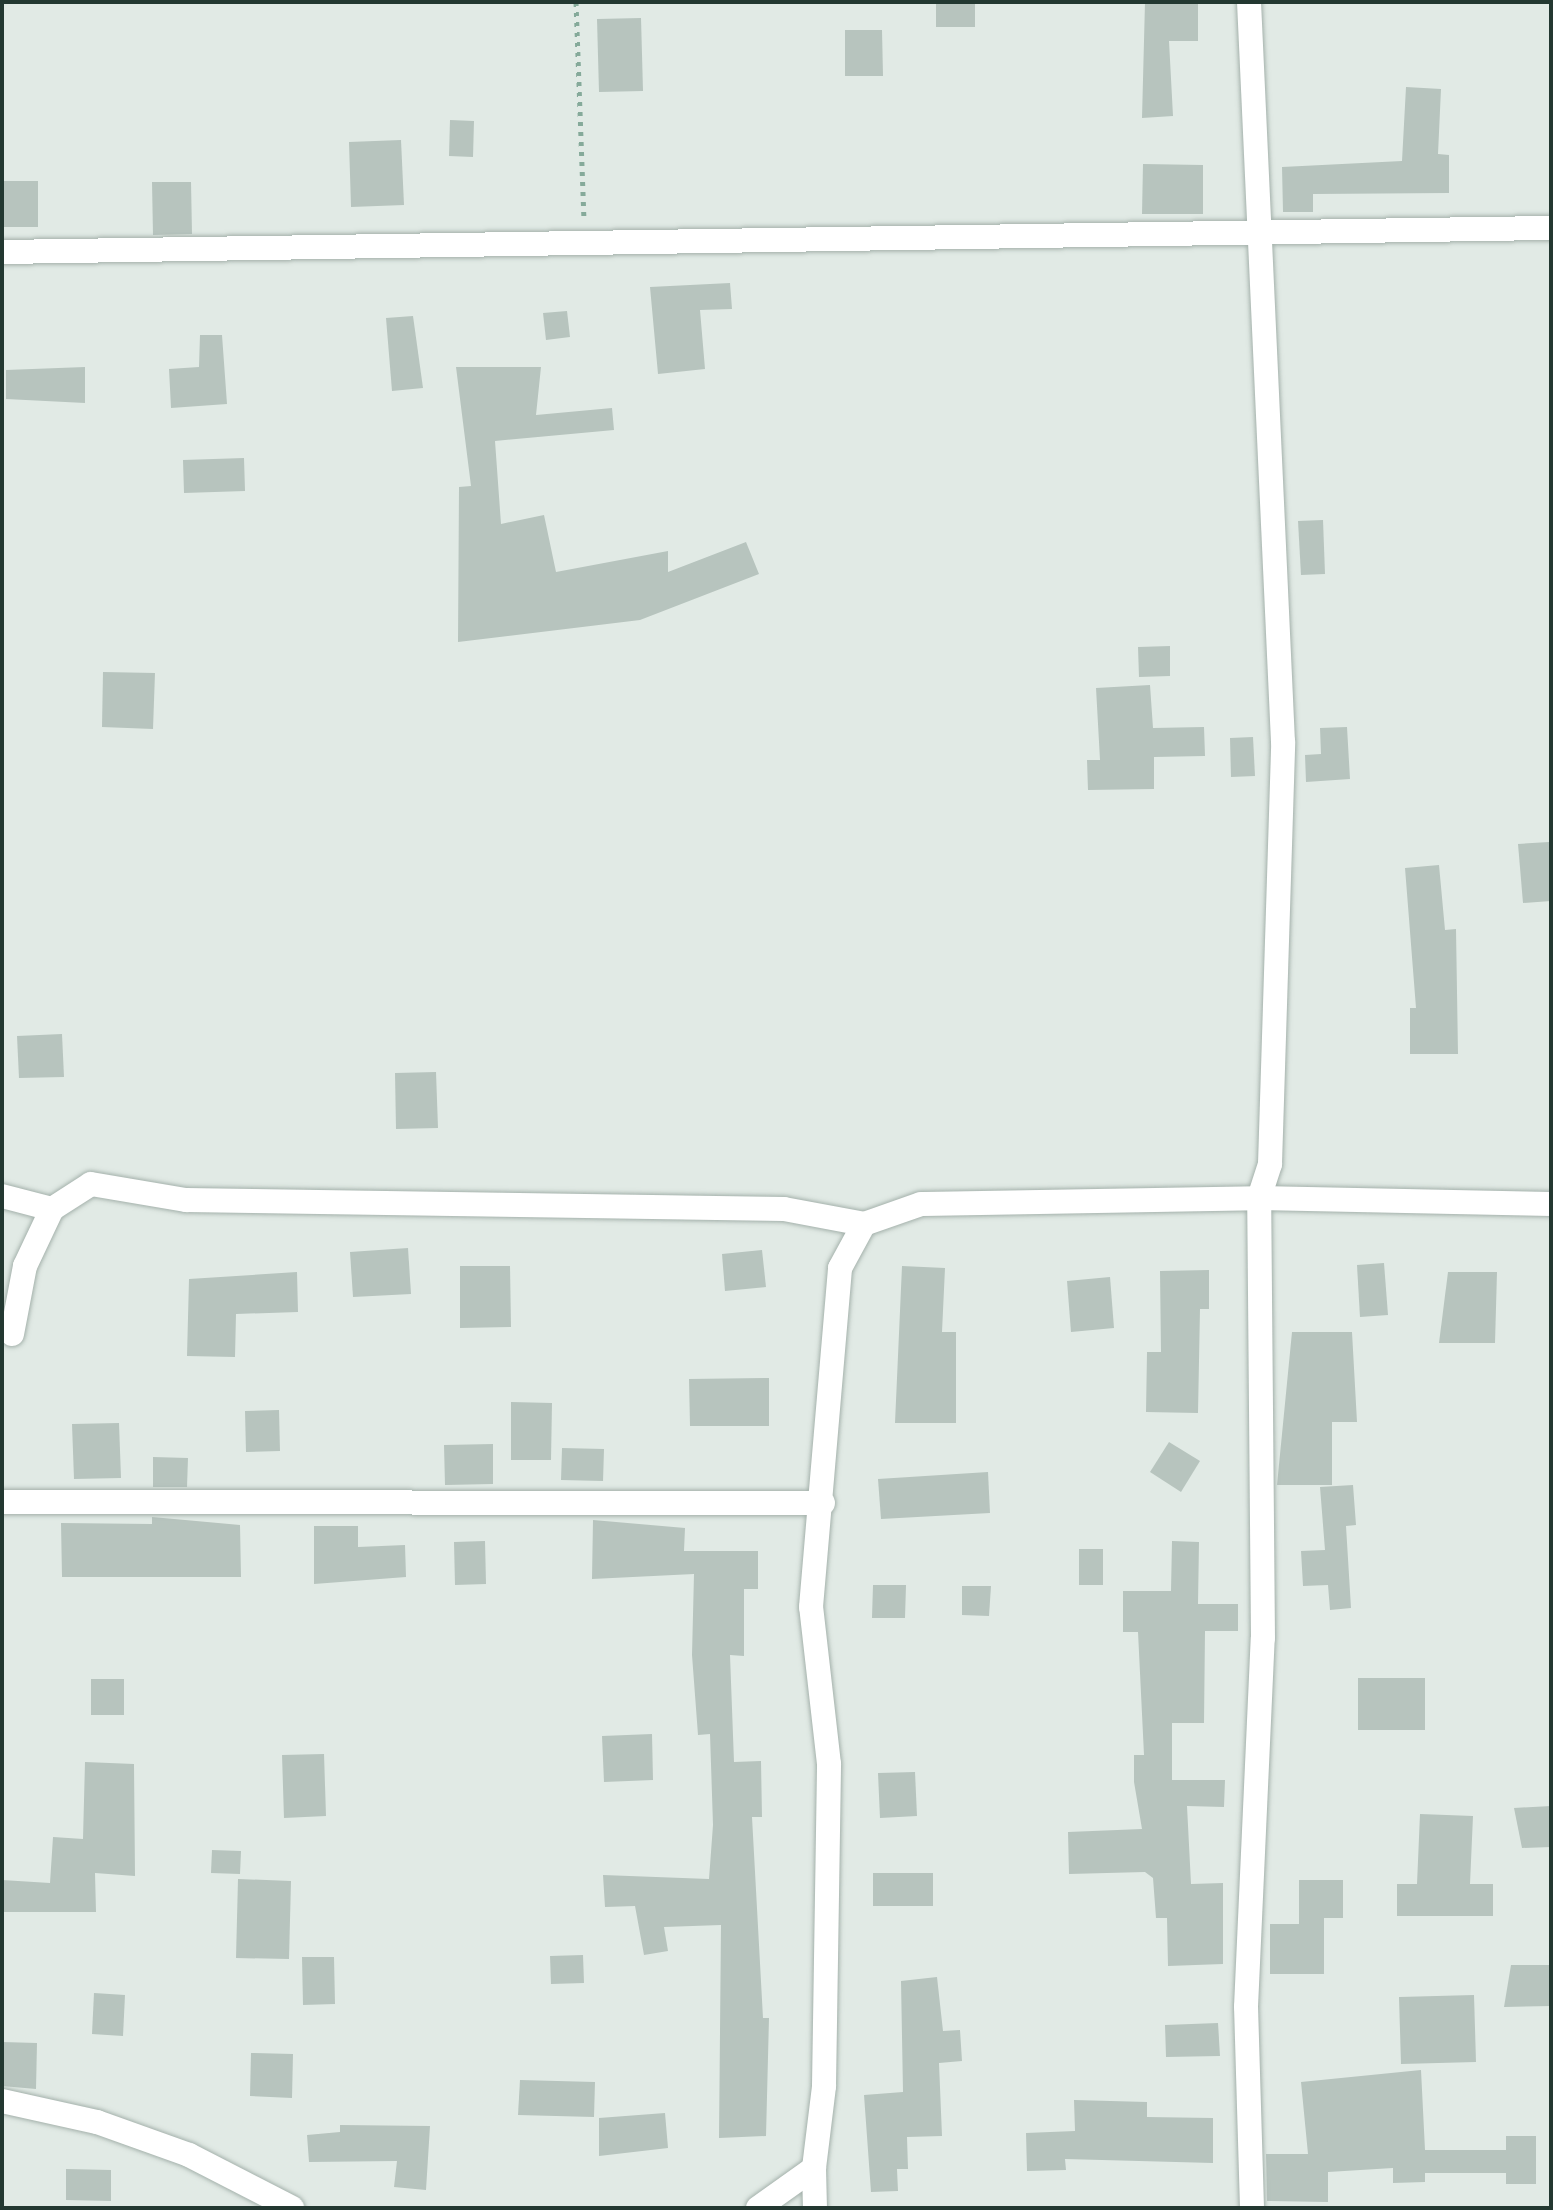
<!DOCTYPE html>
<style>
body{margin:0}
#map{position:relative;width:1553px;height:2210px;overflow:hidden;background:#e1eae5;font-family:Karla,sans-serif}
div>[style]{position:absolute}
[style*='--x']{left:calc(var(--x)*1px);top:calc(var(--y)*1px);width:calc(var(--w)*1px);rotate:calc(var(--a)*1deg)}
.building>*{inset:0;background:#b7c4be}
.path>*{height:5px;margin-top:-2.5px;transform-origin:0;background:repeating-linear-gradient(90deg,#85aa9a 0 4px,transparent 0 10px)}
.roads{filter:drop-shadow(0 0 2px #a4b1ab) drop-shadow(0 0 2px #a4b1ab)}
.street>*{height:24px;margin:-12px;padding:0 12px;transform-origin:12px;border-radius:12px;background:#fff}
span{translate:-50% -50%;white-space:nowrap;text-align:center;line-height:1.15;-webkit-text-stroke:6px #f1f7f3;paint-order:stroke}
.frame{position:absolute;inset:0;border:4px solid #233831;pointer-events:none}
</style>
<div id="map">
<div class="building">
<div style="clip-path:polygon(936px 2px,975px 2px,975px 27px,936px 27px)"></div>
<div style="clip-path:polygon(1145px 2px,1198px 2px,1198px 41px,1169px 41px,1173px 116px,1142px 118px)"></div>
<div style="clip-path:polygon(641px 18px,643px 91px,599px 92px,597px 19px)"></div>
<div style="clip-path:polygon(845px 30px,882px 30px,883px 76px,845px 76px)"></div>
<div style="clip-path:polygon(1406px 87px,1441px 89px,1438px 154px,1449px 155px,1449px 193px,1313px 194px,1313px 212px,1283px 212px,1282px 167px,1402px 161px)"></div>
<div style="clip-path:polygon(450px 120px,474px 121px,473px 157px,449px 156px)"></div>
<div style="clip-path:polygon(401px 140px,404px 205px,351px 207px,349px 142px)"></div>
<div style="clip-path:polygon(1143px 164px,1203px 165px,1203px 214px,1142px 214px)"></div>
<div style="clip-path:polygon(2px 181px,38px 181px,38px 227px,2px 227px)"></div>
<div style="clip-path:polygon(152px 182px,191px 182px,192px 234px,153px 235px)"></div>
<div style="clip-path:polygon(730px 283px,732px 309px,700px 310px,705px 369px,658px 374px,650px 287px)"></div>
<div style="clip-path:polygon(567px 311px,570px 337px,546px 340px,543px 313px)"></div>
<div style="clip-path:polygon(413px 316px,423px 388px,392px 391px,386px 318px)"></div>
<div style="clip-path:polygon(200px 335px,222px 335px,227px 404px,171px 408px,169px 369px,199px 367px)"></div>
<div style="clip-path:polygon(85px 367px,85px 403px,6px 399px,6px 370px)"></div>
<div style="clip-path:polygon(456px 367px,541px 367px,536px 415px,612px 408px,614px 430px,495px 441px,501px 524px,544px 515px,556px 572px,668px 551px,668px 572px,746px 542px,759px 574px,640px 620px,458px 642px,459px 487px,471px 486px)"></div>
<div style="clip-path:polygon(244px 458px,245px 491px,184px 493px,183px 460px)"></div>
<div style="clip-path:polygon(1323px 520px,1325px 574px,1301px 575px,1298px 521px)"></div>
<div style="clip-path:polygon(1170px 646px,1170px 676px,1139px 677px,1138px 647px)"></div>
<div style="clip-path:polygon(103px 672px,155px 673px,153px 729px,102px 727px)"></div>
<div style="clip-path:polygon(1150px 685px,1153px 728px,1204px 727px,1205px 756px,1154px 757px,1154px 789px,1088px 790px,1087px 760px,1100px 760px,1096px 688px)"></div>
<div style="clip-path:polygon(1347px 727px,1350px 779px,1306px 782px,1305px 755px,1321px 754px,1320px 728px)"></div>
<div style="clip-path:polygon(1253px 737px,1255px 776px,1231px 777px,1230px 738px)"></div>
<div style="clip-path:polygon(1549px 842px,1551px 901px,1523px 903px,1518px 844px)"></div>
<div style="clip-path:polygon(1439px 865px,1445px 930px,1456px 929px,1458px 1054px,1410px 1054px,1410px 1008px,1416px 1008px,1405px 868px)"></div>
<div style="clip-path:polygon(62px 1034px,64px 1077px,19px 1078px,17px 1036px)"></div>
<div style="clip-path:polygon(436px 1072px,438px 1128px,396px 1129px,395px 1073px)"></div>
<div style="clip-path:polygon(408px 1248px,411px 1294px,353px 1297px,350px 1252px)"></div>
<div style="clip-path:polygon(762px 1250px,766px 1287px,725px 1291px,722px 1254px)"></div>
<div style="clip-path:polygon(1384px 1263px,1388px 1315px,1360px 1317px,1357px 1265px)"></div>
<div style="clip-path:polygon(460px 1266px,510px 1266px,511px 1327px,460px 1328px)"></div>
<div style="clip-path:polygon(902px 1266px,945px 1268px,942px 1332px,956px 1332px,956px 1423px,895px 1423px)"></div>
<div style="clip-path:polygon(1209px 1270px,1209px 1309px,1200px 1309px,1198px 1413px,1146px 1412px,1147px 1352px,1161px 1352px,1160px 1271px)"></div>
<div style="clip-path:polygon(297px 1272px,298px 1312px,236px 1314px,235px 1357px,187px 1356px,189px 1279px)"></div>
<div style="clip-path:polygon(1448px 1272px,1497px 1272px,1495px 1343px,1439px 1343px)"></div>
<div style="clip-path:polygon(1110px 1277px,1114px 1328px,1071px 1332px,1067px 1281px)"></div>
<div style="clip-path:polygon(1292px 1332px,1352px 1332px,1357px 1422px,1332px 1422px,1332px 1485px,1277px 1485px)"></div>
<div style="clip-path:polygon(769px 1378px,769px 1426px,690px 1426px,689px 1379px)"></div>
<div style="clip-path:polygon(511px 1402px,552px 1403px,551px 1460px,511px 1460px)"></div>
<div style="clip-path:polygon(279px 1410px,280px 1451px,246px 1452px,245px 1411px)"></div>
<div style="clip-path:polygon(119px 1423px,121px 1478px,74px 1479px,72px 1424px)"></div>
<div style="clip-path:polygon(1169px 1442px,1200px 1461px,1181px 1492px,1150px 1472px)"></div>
<div style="clip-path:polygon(493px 1444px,493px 1484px,445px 1485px,444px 1445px)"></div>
<div style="clip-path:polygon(562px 1448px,604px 1449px,603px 1481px,561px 1480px)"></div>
<div style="clip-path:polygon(153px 1457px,188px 1458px,187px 1487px,153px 1487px)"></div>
<div style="clip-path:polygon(988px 1472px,990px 1513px,881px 1519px,878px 1479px)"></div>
<div style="clip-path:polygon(1353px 1485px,1356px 1525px,1346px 1526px,1351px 1608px,1330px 1610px,1328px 1585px,1303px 1586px,1301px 1551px,1325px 1550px,1320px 1487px)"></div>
<div style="clip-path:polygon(152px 1517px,240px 1525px,241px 1577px,62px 1577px,61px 1523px,152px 1524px)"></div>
<div style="clip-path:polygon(593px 1520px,685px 1528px,684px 1551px,758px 1551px,758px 1589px,744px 1589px,744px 1656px,730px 1655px,734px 1762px,761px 1761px,762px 1817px,752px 1817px,763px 2018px,769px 2018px,766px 2136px,719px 2138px,721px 1925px,664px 1927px,668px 1951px,644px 1955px,635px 1906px,605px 1907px,603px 1875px,709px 1879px,713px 1825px,710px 1734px,698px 1735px,692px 1655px,694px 1574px,592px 1579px)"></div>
<div style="clip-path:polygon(314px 1526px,358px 1526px,358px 1547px,405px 1545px,406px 1577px,314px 1584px)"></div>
<div style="clip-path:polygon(485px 1541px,486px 1584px,455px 1585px,454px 1542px)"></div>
<div style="clip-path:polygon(1172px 1541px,1199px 1542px,1198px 1604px,1238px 1604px,1238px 1631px,1205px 1631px,1204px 1723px,1172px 1723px,1172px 1780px,1225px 1780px,1224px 1807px,1187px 1806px,1191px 1884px,1223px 1883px,1223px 1964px,1168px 1966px,1167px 1918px,1156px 1918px,1153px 1878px,1145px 1872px,1069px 1874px,1068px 1832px,1142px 1829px,1134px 1782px,1134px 1755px,1144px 1755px,1138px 1632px,1123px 1632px,1123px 1591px,1171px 1591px)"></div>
<div style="clip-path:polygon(1079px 1549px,1103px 1549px,1103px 1585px,1079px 1585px)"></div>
<div style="clip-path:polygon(873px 1585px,906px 1585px,905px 1618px,872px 1618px)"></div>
<div style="clip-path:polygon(962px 1586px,991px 1586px,989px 1616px,962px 1615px)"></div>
<div style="clip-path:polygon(1358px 1678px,1425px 1678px,1425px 1730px,1358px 1730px)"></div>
<div style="clip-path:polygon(91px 1679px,124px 1679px,124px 1715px,91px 1715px)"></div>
<div style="clip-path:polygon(652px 1734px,653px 1780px,604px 1782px,602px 1736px)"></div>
<div style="clip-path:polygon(324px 1754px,326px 1816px,284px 1818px,282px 1755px)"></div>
<div style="clip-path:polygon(85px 1762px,134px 1764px,135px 1876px,95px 1873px,96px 1912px,2px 1912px,2px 1880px,50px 1883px,53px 1837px,83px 1839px)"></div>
<div style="clip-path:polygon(915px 1772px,917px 1816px,880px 1818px,878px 1773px)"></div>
<div style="clip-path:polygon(1551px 1806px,1551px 1847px,1522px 1848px,1514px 1808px)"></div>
<div style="clip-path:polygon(1420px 1814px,1473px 1816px,1470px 1884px,1493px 1884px,1493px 1916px,1397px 1916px,1397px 1884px,1417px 1884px)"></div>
<div style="clip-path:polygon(212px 1850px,241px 1851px,240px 1874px,211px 1873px)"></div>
<div style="clip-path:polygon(873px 1873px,933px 1873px,933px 1906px,873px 1906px)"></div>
<div style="clip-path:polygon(238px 1879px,291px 1881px,289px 1959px,236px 1958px)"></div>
<div style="clip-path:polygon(1299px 1880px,1343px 1880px,1343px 1918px,1324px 1918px,1324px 1974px,1270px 1974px,1270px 1924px,1299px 1924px)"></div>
<div style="clip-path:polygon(583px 1955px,584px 1983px,551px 1984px,550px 1956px)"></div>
<div style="clip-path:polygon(302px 1957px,334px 1957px,335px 2004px,303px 2005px)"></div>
<div style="clip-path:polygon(1511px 1965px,1551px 1965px,1551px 2006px,1504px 2007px)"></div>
<div style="clip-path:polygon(937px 1977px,943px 2031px,960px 2030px,962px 2061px,939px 2063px,942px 2136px,907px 2137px,908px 2169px,897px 2169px,898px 2191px,871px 2192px,864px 2095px,903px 2092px,901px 1981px)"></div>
<div style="clip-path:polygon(94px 1993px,125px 1995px,123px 2036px,92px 2034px)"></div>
<div style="clip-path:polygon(1474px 1995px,1476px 2062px,1401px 2064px,1399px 1997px)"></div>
<div style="clip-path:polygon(1218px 2023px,1220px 2056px,1166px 2057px,1165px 2025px)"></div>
<div style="clip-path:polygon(2px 2042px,37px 2043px,36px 2089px,2px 2086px)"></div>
<div style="clip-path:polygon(251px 2053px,293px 2054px,292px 2098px,250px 2096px)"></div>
<div style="clip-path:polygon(1421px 2070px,1425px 2150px,1506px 2150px,1506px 2136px,1536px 2136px,1536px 2184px,1506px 2184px,1506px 2173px,1425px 2173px,1425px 2182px,1393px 2183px,1393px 2168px,1328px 2172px,1328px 2202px,1267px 2201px,1266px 2154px,1308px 2154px,1301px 2082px)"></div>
<div style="clip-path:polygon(520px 2080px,595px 2082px,594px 2117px,518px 2115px)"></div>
<div style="clip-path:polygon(1074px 2100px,1147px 2102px,1147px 2117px,1213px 2118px,1213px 2163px,1065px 2159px,1066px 2170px,1027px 2171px,1026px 2133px,1075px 2131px)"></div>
<div style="clip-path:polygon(665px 2113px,668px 2148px,599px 2156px,599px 2118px)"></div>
<div style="clip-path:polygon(340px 2125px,430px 2126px,426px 2190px,394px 2187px,397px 2161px,309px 2162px,307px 2135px,340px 2132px)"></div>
<div style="clip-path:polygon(66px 2169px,111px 2170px,111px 2201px,66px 2200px)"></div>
</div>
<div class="path">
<div style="--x:576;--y:2;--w:215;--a:87.9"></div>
</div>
<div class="roads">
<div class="street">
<div style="--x:2;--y:252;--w:1549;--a:-0.89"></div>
<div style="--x:2;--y:1196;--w:52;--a:14.6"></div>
<div style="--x:12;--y:1334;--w:69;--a:-79.2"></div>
<div style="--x:25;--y:1266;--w:63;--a:-64.7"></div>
<div style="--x:52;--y:1209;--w:46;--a:-32.7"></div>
<div style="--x:91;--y:1184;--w:96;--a:9.6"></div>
<div style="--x:186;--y:1200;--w:598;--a:0.86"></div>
<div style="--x:784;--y:1209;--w:81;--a:10.6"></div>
<div style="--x:2;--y:1502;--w:821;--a:0.07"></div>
<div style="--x:2;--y:2101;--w:97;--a:12.5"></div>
<div style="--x:97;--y:2122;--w:98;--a:19.7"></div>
<div style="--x:189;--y:2155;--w:116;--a:27.2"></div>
<div style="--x:814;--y:2168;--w:40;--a:88.6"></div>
<div style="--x:758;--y:2208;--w:69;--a:-35.5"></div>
<div style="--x:814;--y:2168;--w:83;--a:-83"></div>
<div style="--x:824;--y:2086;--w:322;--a:-89.1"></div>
<div style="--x:829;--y:1764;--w:158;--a:-96.5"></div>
<div style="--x:811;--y:1607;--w:340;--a:-85.1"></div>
<div style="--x:840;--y:1268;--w:50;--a:-61.4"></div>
<div style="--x:864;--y:1224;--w:60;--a:-19.3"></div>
<div style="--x:921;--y:1204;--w:338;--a:-1"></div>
<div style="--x:1259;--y:1198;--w:36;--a:-72"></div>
<div style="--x:1270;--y:1164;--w:422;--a:-88.2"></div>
<div style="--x:1283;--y:742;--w:741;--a:-92.63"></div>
<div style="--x:1252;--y:2208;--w:201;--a:-91.7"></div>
<div style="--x:1246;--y:2007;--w:369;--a:-87.4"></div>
<div style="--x:1263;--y:1638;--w:440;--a:-90.5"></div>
<div style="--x:1259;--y:1198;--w:292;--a:1.2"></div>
</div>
</div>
<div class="frame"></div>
</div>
